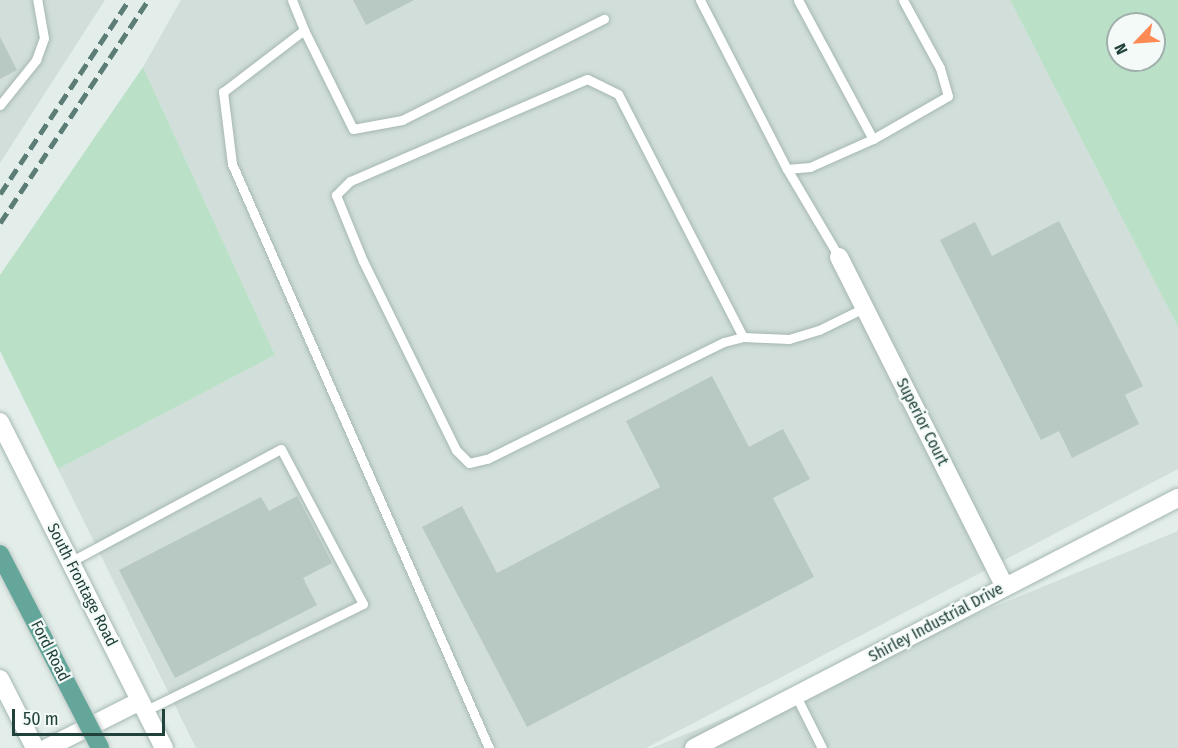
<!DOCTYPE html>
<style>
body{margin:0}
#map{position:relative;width:1178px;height:748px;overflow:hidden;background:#e3eeea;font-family:"Fira Sans Condensed",sans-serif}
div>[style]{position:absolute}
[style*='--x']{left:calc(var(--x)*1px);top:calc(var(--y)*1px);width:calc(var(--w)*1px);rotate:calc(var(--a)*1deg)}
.built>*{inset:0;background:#d1ded9}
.green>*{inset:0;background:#bbe0c8}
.building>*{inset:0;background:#b8c9c3}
.roads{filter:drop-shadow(0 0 2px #a5b7b2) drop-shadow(0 0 2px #a5b7b2)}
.service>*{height:9px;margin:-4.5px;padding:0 4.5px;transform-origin:4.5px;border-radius:4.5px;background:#fff}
.minor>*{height:18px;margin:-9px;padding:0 9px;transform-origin:9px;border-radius:9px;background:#fff}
.rail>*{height:4.5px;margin-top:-2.25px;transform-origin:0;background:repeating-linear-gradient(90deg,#5c7c76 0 12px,transparent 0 18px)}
.bridges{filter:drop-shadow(0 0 2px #c1cac8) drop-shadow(0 0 2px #c1cac8)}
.primary-bridge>*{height:18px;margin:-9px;padding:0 9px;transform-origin:9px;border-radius:9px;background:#65a69b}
span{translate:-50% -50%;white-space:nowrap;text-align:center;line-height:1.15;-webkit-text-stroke:4.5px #f4faf7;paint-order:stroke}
.street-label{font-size:16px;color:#21413b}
.north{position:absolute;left:1106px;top:12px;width:60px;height:60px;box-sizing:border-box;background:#f4faf7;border:2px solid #a0b0ac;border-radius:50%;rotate:245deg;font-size:16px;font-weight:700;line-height:24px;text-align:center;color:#21413b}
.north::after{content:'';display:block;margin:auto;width:21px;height:27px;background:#fb8a54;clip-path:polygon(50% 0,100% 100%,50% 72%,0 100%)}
.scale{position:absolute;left:12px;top:709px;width:153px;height:27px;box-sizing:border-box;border:3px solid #21413b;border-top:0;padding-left:8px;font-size:18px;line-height:21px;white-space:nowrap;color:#21413b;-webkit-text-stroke:4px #f4faf7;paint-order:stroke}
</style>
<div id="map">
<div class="built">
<div style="clip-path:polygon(0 0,105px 0,0 163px)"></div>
<div style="clip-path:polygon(181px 0,1010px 0,1178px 327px,1178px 469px,646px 748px,196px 748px,58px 469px,275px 355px,143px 67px)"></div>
<div style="clip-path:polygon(1178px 531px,1178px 748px,652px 748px)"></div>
</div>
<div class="green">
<div style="clip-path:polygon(evenodd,1010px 0,1178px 0,1178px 327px,1010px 0,1118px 24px,1154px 24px,1154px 60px,1118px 60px,1118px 24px)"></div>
<div style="clip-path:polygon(143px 67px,275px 355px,58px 469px,0 351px,0 275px)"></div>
</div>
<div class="building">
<div style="clip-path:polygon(353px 0,414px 0,366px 25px)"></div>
<div style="clip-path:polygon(0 37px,17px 70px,0 79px)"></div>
<div style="clip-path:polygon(1059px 221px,1143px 386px,1125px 395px,1139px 424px,1072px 458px,1059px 431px,1041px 440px,940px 240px,975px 222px,992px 256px)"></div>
<div style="clip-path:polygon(712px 376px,749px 447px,783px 429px,810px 479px,773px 498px,814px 577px,527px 727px,422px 527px,462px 506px,497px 573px,660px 487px,626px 421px)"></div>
<div style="clip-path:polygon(297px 496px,332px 563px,303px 578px,317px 605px,175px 678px,119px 570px,261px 497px,269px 511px)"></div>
</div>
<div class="roads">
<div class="service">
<div style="--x:292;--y:0;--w:32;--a:68"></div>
<div style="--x:700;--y:0;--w:190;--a:62.8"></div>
<div style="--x:787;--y:169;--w:23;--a:-5"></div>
<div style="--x:810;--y:167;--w:69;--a:-24"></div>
<div style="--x:873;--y:139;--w:86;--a:-29.8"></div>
<div style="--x:948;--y:96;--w:29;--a:-106"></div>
<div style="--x:940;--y:68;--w:77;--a:-118.6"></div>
<div style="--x:798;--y:0;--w:158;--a:61.7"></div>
<div style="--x:0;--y:105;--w:58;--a:-51.3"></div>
<div style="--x:36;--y:60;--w:23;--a:-70"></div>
<div style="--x:44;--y:38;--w:39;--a:-100"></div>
<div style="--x:787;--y:169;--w:102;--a:59.4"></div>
<div style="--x:743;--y:337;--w:273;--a:-117.2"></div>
<div style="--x:618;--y:94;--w:34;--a:-154"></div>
<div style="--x:587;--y:79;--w:258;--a:156.7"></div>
<div style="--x:350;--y:181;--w:20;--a:135"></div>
<div style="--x:336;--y:195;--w:71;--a:67.8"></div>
<div style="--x:363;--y:261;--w:211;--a:63.8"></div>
<div style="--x:456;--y:450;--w:18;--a:45"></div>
<div style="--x:469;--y:463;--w:18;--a:-13"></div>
<div style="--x:487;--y:459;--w:264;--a:-26.3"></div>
<div style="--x:724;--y:342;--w:20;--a:-15"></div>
<div style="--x:743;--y:337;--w:46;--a:2.5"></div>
<div style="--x:789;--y:339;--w:31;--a:-17"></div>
<div style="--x:819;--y:330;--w:50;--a:-26.1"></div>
<div style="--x:70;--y:562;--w:239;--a:-28.2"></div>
<div style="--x:281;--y:449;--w:175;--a:62.1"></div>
<div style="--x:363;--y:604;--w:243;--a:153.9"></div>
<div style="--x:796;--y:696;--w:58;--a:63.4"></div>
<div style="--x:489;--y:748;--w:638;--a:-113.75"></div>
<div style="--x:232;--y:164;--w:73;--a:-97.1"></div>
<div style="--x:223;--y:92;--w:102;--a:-37.4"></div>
<div style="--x:304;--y:30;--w:110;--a:63.7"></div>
<div style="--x:353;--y:129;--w:50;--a:-10.4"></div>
<div style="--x:402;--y:120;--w:226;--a:-26.6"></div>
</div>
<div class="minor">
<div style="--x:839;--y:257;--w:369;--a:63.3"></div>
<div style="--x:0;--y:422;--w:365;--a:63.3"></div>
<div style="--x:0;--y:679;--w:77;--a:63.1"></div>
<div style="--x:47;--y:748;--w:104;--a:-26.8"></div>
<div style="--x:694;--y:748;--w:545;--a:-27.32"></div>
</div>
</div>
<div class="rail">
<div style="--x:0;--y:194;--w:233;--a:-56.4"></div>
<div style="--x:0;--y:223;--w:268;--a:-56.4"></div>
</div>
<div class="bridges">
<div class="primary-bridge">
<div style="--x:0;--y:554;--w:218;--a:62.7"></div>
</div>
</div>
<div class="street-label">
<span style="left:922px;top:422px;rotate:63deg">Superior Court</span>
<span style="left:82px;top:585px;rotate:63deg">South Frontage Road</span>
<span style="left:936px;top:623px;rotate:-28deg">Shirley Industrial Drive</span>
<span style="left:50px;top:651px;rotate:63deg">Ford Road</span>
</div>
<div class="north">N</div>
<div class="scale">50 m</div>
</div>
